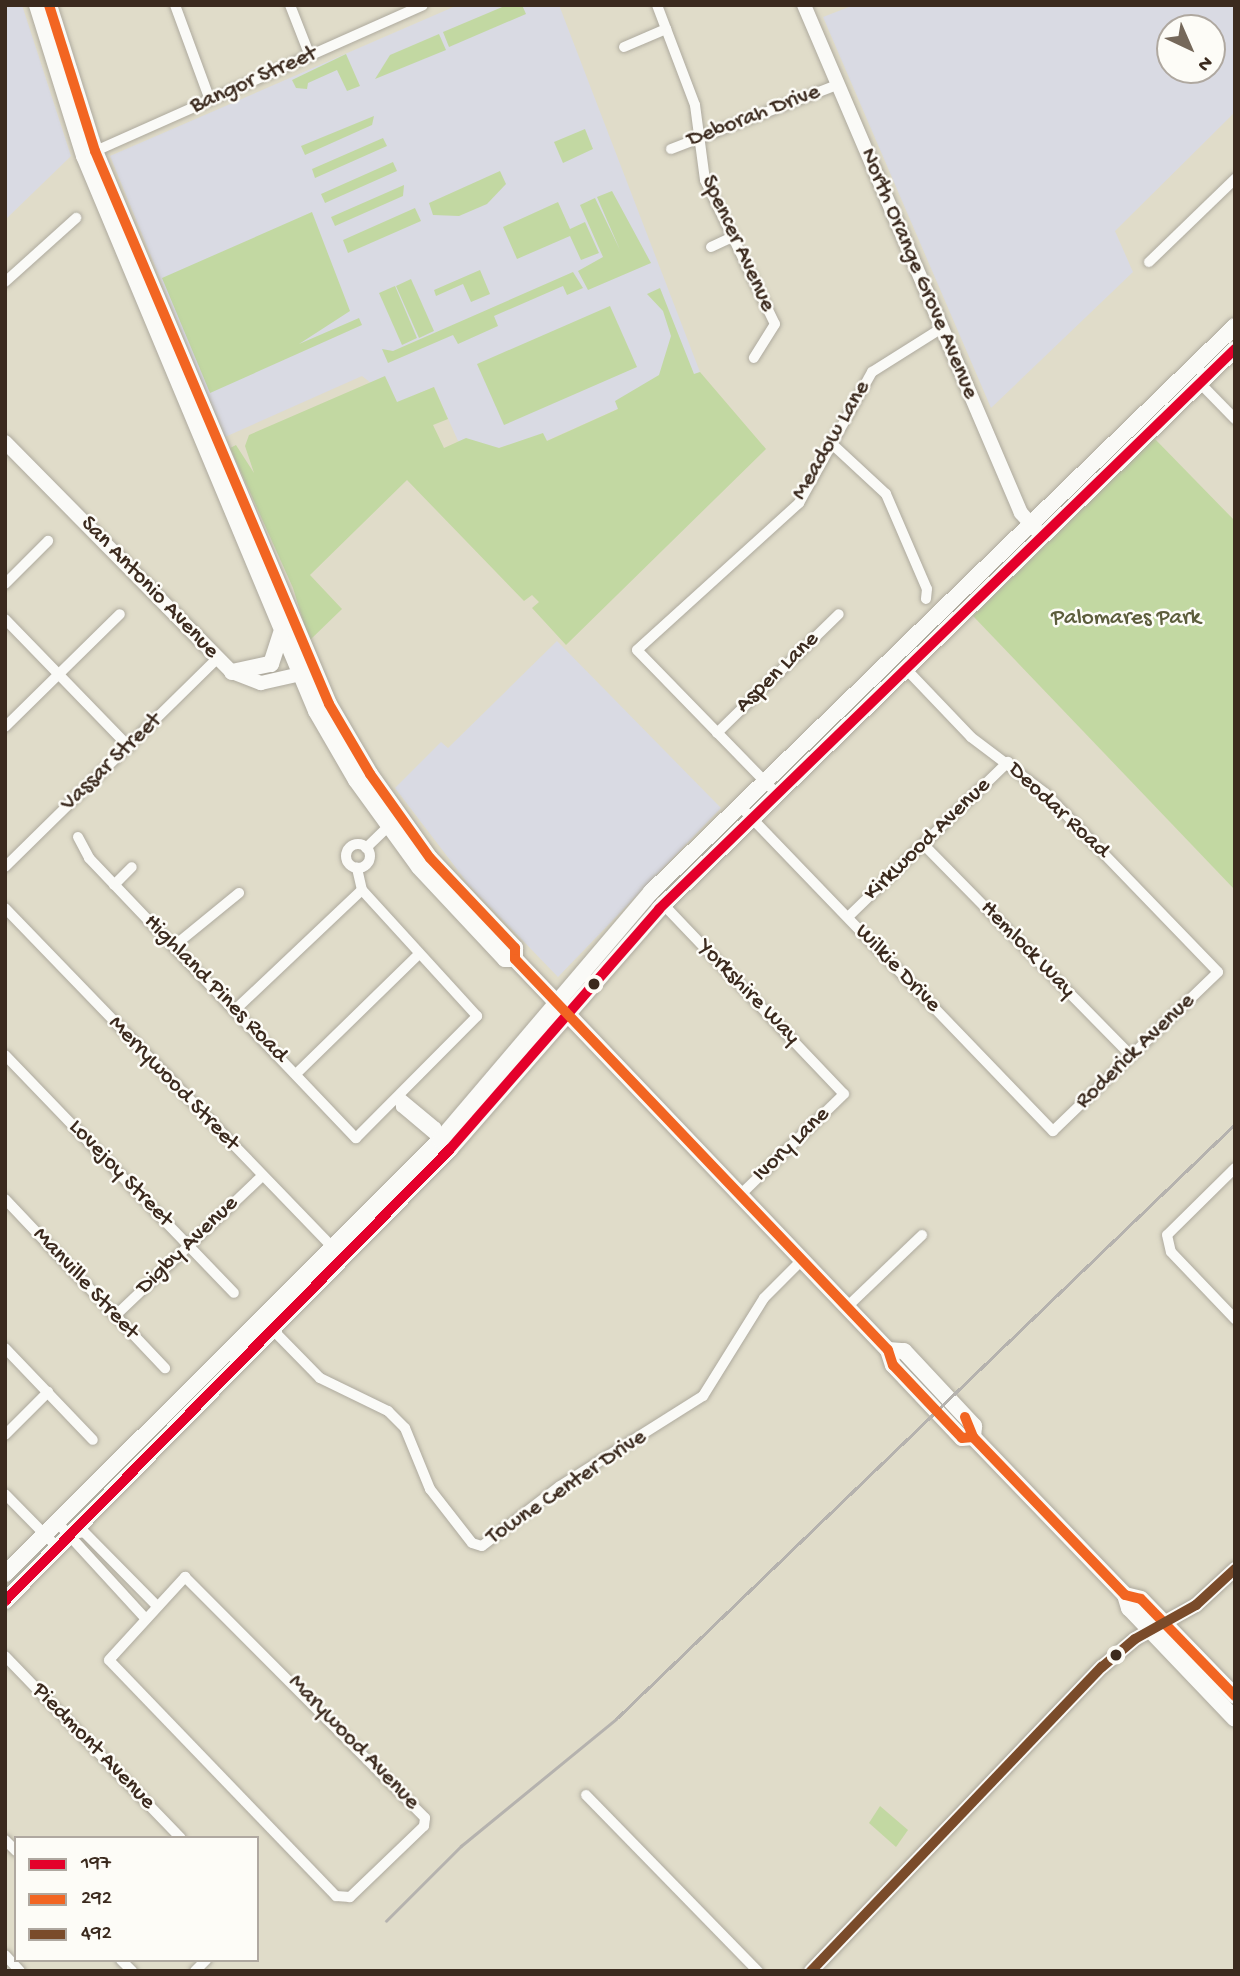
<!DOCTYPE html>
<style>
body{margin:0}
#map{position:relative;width:1240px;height:1976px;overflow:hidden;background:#e0dcc9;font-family:"Gochi Hand",sans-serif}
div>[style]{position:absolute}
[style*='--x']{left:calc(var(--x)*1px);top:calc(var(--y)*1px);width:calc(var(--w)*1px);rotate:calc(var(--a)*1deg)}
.built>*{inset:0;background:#d9dae3}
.green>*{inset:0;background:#c2d8a2}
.roads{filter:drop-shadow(0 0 2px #aeaa9e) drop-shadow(0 0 2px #aeaa9e)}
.street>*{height:10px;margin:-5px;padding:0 5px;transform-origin:5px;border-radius:5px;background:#fafaf7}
.street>.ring{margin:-5px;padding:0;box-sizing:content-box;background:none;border:10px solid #fafaf7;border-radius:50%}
.secondary>*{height:14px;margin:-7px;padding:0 7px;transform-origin:7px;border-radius:7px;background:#fafaf7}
.primary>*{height:16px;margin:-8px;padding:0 8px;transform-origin:8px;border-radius:8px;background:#fafaf7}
.rail>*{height:2.5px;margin:-1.25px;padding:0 1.25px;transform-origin:1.25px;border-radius:1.25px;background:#b5b2ae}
.bus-1>*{height:10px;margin:-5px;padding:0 5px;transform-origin:5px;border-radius:5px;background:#e4002b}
.bus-2>*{height:10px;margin:-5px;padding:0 5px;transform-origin:5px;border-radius:5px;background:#f26522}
.bus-3>*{height:10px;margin:-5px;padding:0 5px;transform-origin:5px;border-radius:5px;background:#7a4b2a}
.dots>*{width:19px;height:19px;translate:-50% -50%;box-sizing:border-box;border:4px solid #fdfcf7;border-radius:50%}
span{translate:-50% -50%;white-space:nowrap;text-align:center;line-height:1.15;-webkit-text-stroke:5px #fdfcf7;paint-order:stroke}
.street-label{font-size:23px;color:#3b2a1e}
.park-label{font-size:23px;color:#5c5d3c}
.frame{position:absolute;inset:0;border:7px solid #3b2a1e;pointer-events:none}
.legend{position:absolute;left:14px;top:1836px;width:245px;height:126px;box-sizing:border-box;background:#fdfcf7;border:2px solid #afa8a0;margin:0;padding:9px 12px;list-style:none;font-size:21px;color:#3b2a1e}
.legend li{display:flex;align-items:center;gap:14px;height:35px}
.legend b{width:35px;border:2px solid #afa8a0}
.north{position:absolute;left:1156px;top:14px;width:70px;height:70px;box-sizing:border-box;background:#fdfcf7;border:2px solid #afa8a0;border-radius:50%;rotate:136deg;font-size:19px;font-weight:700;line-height:28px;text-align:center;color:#3b2a1e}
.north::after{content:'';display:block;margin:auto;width:24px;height:32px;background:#75685a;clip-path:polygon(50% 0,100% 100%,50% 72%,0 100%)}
</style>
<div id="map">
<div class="built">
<div style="clip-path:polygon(5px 5px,22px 5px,71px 156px,5px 220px)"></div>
<div style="clip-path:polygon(458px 5px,559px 5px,700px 372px,546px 441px,543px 434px,499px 448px,458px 441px,434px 387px,397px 403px,362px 376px,225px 437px,110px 156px)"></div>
<div style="clip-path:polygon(evenodd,854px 5px,1235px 5px,1235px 112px,1115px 231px,1133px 272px,991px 408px,823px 17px,854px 5px,1170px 28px,1212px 28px,1212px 70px,1170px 70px,1170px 28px)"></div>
<div style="clip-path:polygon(557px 641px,721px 808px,558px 977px,469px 885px,395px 788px,441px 742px,448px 748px)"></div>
</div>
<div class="green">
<div style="clip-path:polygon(507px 5px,522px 5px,526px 14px,449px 47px,443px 32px)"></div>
<div style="clip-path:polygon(439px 34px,446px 50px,375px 79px,390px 55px)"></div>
<div style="clip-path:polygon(346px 54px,360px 86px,347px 91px,337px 70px,308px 83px,307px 89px,296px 88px,292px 80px)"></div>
<div style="clip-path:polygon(374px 116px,372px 125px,305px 155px,301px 146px)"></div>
<div style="clip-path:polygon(585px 129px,593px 149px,563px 163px,554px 142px)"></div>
<div style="clip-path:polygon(383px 138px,387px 146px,315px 178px,312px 169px)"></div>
<div style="clip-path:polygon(393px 162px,397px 171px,325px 203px,321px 194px)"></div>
<div style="clip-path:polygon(500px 171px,506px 184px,487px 204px,459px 216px,433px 215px,429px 203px)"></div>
<div style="clip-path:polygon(404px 185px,403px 196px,335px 226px,331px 217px)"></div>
<div style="clip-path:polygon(612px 191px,651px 263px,588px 290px,578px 271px,603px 257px,580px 205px,595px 198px,620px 250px,597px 197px)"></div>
<div style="clip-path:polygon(558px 202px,570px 229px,585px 222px,599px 253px,581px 260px,570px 236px,517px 259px,503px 227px)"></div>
<div style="clip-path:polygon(415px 208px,421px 221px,348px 253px,343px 240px)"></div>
<div style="clip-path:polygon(312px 212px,350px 311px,299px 344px,359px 318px,362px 325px,210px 393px,162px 278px)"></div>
<div style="clip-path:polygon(480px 270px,490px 294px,471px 302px,463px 284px,436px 296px,434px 290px)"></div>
<div style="clip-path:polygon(573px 272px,583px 288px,567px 295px,563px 286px,494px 316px,498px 326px,458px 344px,453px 335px,388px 363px,382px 349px,393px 351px)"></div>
<div style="clip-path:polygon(411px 279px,434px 331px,419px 338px,396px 286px)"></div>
<div style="clip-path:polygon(395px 286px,417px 338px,402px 345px,379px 293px)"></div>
<div style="clip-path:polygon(660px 288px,694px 374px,700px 372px,766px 449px,566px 645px,532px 608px,539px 602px,532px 595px,524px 601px,407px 480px,310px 575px,342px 609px,309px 641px,293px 588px,230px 448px,236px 445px,254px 473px,245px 446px,249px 435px,385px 376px,397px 402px,434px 387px,448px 419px,433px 425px,444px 448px,466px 438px,499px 448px,543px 433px,547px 441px,618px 409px,615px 401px,659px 375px,671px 336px,663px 311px,647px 294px)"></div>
<div style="clip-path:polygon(610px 306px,637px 367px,504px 425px,477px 364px)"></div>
<div style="clip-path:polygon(1154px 438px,1235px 521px,1235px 890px,973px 616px)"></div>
<div style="clip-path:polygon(880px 1806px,908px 1830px,896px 1847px,869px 1823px)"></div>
</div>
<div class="roads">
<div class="street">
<div style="--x:175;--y:5;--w:101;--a:69.8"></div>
<div style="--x:290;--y:5;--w:55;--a:68.6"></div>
<div style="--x:657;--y:5;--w:107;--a:69.2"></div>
<div style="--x:695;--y:105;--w:76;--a:82.4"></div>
<div style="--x:705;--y:180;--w:160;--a:64.1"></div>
<div style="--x:775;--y:324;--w:40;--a:122"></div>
<div style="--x:624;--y:47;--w:46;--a:-23.2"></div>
<div style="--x:671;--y:149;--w:178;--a:-21.1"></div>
<div style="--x:91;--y:153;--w:363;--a:-24"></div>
<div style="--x:711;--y:247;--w:23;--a:-25"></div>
<div style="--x:1149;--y:262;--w:120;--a:-44"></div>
<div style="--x:5;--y:282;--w:96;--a:-42"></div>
<div style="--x:1198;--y:381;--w:53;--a:45.8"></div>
<div style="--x:831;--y:443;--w:75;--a:42.8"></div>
<div style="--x:886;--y:494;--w:103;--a:66.7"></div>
<div style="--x:927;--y:589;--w:10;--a:96"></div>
<div style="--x:5;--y:584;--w:61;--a:-45"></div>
<div style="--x:5;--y:619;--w:178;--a:45.9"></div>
<div style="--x:5;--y:727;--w:161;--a:-44.5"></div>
<div style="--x:717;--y:733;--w:170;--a:-44.3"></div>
<div style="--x:778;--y:795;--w:202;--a:-134.2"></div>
<div style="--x:637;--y:650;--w:219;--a:-42.2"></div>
<div style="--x:799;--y:503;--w:150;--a:-60.9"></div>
<div style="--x:872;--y:372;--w:83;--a:-32.2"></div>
<div style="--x:741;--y:807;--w:450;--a:46.1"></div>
<div style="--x:1053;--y:1131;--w:229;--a:-43.9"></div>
<div style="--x:1218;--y:972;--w:249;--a:-134"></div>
<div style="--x:1045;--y:793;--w:93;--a:-142.9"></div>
<div style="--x:971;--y:737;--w:94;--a:-133.7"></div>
<div style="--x:78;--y:837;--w:24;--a:62"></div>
<div style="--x:89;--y:858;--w:387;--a:46.4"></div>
<div style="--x:356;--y:1138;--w:172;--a:-45.2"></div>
<div style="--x:477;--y:1016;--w:171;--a:-132.4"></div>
<div style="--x:923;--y:844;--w:297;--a:45.5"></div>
<div class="ring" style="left:346px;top:844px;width:14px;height:14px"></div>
<div style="--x:366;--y:848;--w:35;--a:-44"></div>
<div style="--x:5;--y:867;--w:297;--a:-44.5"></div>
<div style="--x:114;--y:885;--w:25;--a:-45"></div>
<div style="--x:661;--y:902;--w:265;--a:46.4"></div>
<div style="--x:844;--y:1094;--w:145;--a:135.8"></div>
<div style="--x:5;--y:908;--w:475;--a:46"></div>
<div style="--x:848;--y:917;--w:223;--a:-44.1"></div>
<div style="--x:174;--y:946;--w:84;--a:-39.2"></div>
<div style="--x:236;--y:1009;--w:173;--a:-43.4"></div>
<div style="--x:362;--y:890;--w:23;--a:-103"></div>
<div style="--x:5;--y:1055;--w:330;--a:46.1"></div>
<div style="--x:297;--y:1073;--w:169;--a:-44.3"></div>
<div style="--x:400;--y:1097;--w:47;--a:39.8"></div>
<div style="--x:436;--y:1127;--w:14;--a:73"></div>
<div style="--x:440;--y:1140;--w:51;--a:-139.8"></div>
<div style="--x:401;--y:1107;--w:10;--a:-96"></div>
<div style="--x:1235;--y:1168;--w:95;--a:135.4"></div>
<div style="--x:1167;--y:1235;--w:17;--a:77"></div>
<div style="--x:1171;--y:1252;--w:93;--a:46.3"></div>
<div style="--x:5;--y:1199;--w:233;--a:46.6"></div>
<div style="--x:847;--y:1307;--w:104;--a:-43.8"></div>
<div style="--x:115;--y:1316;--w:203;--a:-43.6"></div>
<div style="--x:271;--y:1328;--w:70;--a:45.6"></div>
<div style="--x:320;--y:1378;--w:76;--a:25.9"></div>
<div style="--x:388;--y:1411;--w:24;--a:45"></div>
<div style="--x:405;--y:1428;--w:66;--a:67.7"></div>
<div style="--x:430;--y:1489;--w:68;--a:52.1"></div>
<div style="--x:472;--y:1543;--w:10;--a:17"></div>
<div style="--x:482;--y:1546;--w:98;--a:-37.6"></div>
<div style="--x:560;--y:1486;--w:169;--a:-32.2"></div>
<div style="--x:703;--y:1396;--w:115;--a:-58.1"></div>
<div style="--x:764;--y:1298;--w:54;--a:-45"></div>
<div style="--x:5;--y:1348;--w:127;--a:46.3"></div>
<div style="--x:5;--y:1435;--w:61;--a:-45"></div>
<div style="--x:5;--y:1494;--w:74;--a:45.5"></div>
<div style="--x:57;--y:1522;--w:129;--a:47.5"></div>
<div style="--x:73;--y:1534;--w:11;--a:-10"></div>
<div style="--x:84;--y:1532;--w:103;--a:45.4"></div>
<div style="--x:185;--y:1577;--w:340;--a:45.1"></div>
<div style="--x:425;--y:1818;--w:8;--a:97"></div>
<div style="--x:424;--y:1826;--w:103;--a:136.2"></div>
<div style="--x:350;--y:1897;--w:14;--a:-176"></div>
<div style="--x:336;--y:1896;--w:327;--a:-133.9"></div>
<div style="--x:109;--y:1660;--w:113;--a:-47.5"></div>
<div style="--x:5;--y:1656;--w:253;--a:46"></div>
<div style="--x:586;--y:1795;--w:246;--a:45.7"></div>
<div style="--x:5;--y:1840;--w:16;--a:45"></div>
<div style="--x:5;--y:1955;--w:22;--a:47"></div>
<div style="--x:121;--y:1960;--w:16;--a:45"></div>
<div style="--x:195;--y:1971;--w:16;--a:-45"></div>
</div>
<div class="secondary">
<div style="--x:804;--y:5;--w:552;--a:66.87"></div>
<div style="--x:1021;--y:513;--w:24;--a:48"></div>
<div style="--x:5;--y:442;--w:323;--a:45.4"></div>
<div style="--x:232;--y:672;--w:31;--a:21"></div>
<div style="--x:261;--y:683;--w:49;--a:-12.9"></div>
<div style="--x:811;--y:1971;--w:421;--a:-46.3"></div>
<div style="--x:1102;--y:1667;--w:43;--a:-40.3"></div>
<div style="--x:1135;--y:1639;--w:70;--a:-29.1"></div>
<div style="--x:1196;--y:1605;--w:53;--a:-42.7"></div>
</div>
<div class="primary">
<div style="--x:37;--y:5;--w:158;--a:72.7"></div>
<div style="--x:84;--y:156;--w:602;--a:67.31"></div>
<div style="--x:316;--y:711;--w:80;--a:59.9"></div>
<div style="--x:356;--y:780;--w:107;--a:54.1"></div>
<div style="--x:419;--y:867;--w:126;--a:46.9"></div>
<div style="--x:505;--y:959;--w:10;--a:0"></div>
<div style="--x:49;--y:5;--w:153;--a:72.5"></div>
<div style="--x:95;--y:151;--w:600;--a:67.06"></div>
<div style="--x:329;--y:704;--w:81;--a:59.6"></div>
<div style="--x:370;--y:774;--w:103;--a:54.5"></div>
<div style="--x:430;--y:858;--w:124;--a:46.6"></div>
<div style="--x:515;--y:948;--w:11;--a:90"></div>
<div style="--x:515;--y:959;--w:540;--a:46.35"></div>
<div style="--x:888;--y:1350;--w:16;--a:72"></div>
<div style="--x:893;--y:1365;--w:100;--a:46.6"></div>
<div style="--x:962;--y:1438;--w:11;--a:-5"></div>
<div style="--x:232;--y:672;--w:40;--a:-12"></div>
<div style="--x:271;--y:664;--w:32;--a:-72"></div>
<div style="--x:888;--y:1350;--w:16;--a:4"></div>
<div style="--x:904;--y:1351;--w:103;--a:47"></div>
<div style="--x:974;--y:1426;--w:11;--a:95"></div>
<div style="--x:973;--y:1437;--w:219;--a:46.1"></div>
<div style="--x:1125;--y:1595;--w:16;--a:14"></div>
<div style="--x:1141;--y:1599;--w:135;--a:45.9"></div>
<div style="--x:5;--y:1574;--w:614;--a:-44.93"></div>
<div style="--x:440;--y:1140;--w:326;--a:-49.6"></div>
<div style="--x:651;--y:892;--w:813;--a:-44.1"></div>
<div style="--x:1125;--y:1595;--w:14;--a:73"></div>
<div style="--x:1129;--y:1608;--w:153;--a:46.3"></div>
<div style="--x:5;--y:1601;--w:634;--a:-45.45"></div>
<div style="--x:450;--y:1149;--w:318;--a:-48.9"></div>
<div style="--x:659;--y:909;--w:803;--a:-44.19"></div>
</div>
</div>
<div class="rail">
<div style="--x:386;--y:1921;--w:106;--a:-45"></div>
<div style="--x:461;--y:1846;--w:200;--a:-39.3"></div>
<div style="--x:616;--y:1719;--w:859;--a:-43.87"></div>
</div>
<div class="bus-1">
<div style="--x:5;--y:1601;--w:634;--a:-45.45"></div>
<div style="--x:450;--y:1149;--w:318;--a:-48.9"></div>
<div style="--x:659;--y:909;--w:803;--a:-44.19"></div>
</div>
<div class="bus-2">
<div style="--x:49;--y:5;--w:153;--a:72.5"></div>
<div style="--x:95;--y:151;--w:600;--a:67.06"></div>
<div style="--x:329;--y:704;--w:81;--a:59.6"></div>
<div style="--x:370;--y:774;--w:103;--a:54.5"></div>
<div style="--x:430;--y:858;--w:124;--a:46.6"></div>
<div style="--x:515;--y:948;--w:11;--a:90"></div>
<div style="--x:515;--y:959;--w:540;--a:46.35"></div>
<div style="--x:888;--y:1350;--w:16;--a:72"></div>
<div style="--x:893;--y:1365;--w:100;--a:46.6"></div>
<div style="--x:962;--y:1438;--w:11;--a:-5"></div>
<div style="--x:965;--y:1417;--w:22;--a:68"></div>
<div style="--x:973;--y:1437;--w:219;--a:46.1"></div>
<div style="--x:1125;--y:1595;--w:16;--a:14"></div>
<div style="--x:1141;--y:1599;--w:135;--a:45.9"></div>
</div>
<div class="bus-3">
<div style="--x:811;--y:1971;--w:421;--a:-46.3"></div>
<div style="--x:1102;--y:1667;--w:43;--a:-40.3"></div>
<div style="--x:1135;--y:1639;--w:70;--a:-29.1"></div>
<div style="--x:1196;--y:1605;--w:53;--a:-42.7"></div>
</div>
<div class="dots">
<div style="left:594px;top:984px;background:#3b2a1e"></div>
<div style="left:1116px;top:1655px;background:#3b2a1e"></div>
</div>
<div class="street-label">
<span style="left:254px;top:81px;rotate:-24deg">Bangor Street</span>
<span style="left:754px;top:117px;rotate:-21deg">Deborah Drive</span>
<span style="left:737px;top:244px;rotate:65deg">Spencer Avenue</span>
<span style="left:918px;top:274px;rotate:67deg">North Orange Grove Avenue</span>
<span style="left:832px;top:441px;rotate:-60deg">Meadow Lane</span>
<span style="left:149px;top:588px;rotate:46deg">San Antonio Avenue</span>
<span style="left:778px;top:673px;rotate:-44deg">Aspen Lane</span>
<span style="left:112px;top:763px;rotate:-44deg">Vassar Street</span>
<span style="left:1058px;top:811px;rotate:43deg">Deodar Road</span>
<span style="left:928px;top:840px;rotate:-44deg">Kirkwood Avenue</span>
<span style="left:1027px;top:950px;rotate:46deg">Hemlock Way</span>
<span style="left:897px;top:969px;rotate:46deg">Wilkie Drive</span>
<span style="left:215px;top:989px;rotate:46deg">Highland Pines Road</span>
<span style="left:748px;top:993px;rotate:46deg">Yorkshire Way</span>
<span style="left:1136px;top:1052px;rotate:-44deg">Roderick Avenue</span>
<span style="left:173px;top:1084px;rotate:46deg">Merrywood Street</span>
<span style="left:792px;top:1145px;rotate:-44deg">Ivory Lane</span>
<span style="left:120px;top:1174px;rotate:46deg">Lovejoy Street</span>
<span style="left:188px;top:1246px;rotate:-44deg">Digby Avenue</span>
<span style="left:85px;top:1284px;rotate:47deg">Manville Street</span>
<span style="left:567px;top:1488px;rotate:-34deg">Towne Center Drive</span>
<span style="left:353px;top:1743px;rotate:46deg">Marywood Avenue</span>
<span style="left:93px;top:1747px;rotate:46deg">Piedmont Avenue</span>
</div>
<div class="park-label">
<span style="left:1126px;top:619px">Palomares Park</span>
</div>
<div class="frame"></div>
<ul class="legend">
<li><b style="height:9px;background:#e4002b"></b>197</li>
<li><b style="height:9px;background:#f26522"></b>292</li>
<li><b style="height:9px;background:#7a4b2a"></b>492</li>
</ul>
<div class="north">N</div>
</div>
